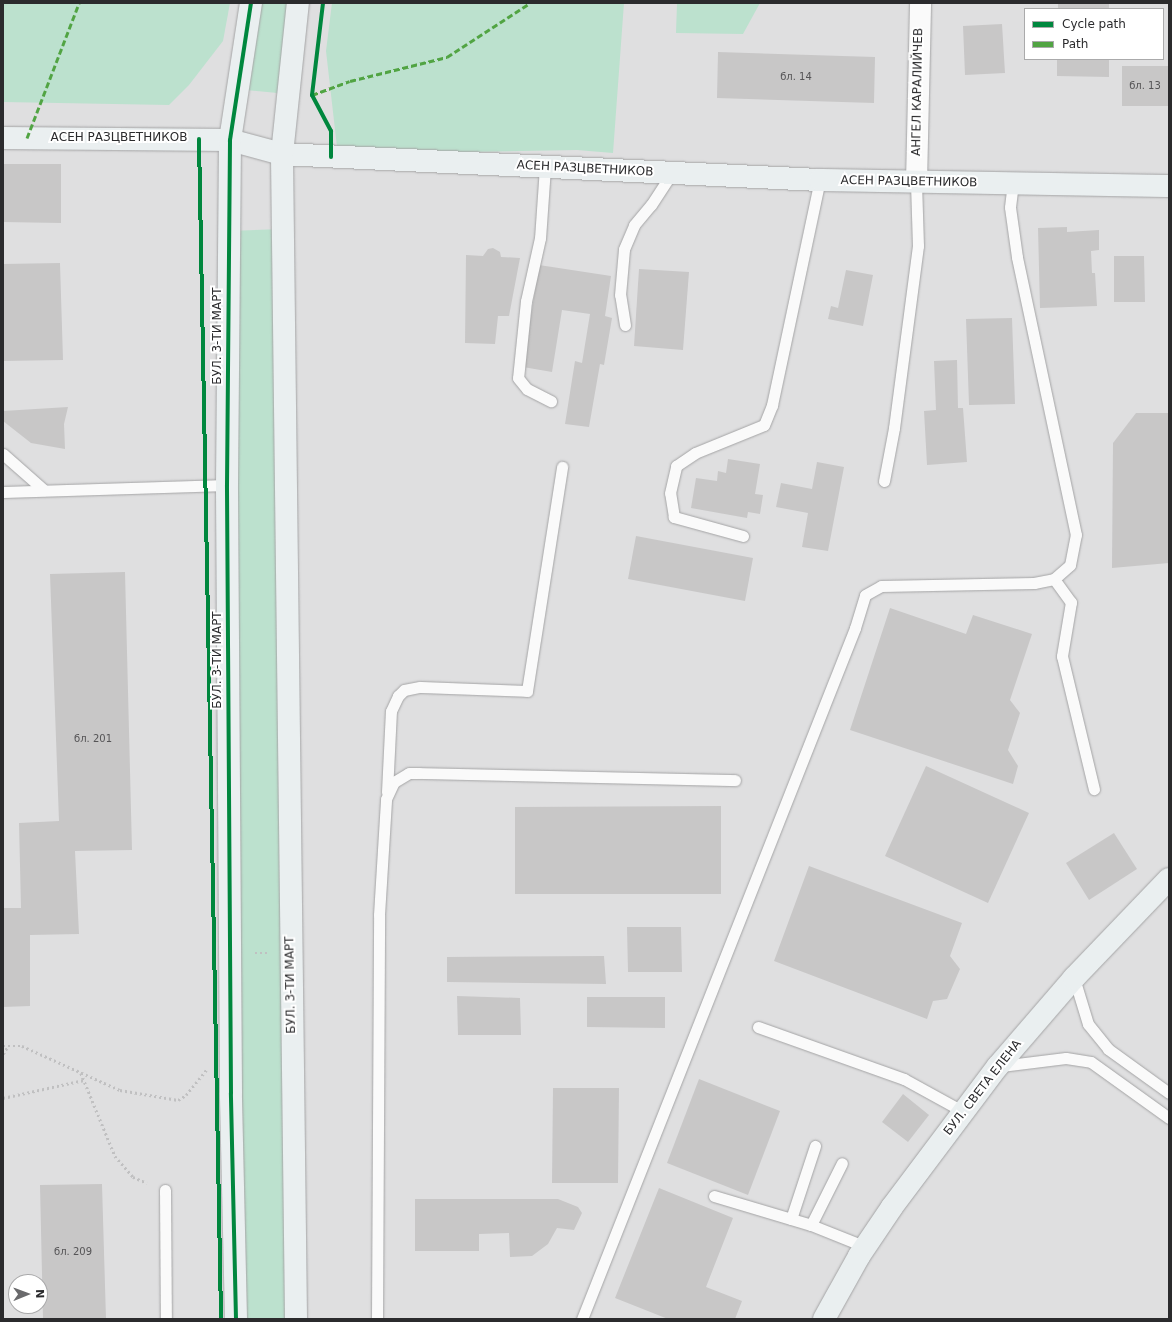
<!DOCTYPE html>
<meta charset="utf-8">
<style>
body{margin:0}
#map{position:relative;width:1172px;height:1322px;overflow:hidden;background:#dfdfe0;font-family:"DejaVu Sans",sans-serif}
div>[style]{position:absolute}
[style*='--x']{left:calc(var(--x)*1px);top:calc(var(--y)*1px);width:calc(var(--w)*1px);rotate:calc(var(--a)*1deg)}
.green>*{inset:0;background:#bce1ce}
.building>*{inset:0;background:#c8c7c7}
.path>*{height:2.5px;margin-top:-1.25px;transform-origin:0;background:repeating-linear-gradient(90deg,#c0c0c1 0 2px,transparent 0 5px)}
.roads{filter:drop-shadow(0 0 1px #a4a4a5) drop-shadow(0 0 1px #a4a4a5)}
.lane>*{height:11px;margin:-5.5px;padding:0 5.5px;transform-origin:5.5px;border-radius:5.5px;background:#fafafa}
.street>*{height:21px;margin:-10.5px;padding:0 10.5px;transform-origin:10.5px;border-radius:10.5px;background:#fafafa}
.secondary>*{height:22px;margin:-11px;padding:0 11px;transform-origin:11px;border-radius:11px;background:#eaeff0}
.quiet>*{height:3px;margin-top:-1.5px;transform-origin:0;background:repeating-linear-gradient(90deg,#51a443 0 6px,transparent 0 9px)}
.cycleway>*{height:4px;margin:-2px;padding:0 2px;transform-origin:2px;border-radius:2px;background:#00873e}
span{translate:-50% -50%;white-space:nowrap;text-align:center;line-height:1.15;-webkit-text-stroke:4px #fff;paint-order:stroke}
.number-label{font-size:10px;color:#555456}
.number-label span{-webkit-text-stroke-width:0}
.street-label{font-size:12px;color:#2b2b2d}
.frame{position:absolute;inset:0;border:4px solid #2b2b2d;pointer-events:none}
.legend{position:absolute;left:1024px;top:8px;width:140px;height:52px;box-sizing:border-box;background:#fff;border:1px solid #aaaaab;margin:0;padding:5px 7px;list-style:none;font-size:12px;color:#2b2b2d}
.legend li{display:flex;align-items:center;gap:8px;height:20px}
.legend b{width:20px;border:1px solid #aaaaab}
.north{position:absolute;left:8px;top:1274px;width:40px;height:40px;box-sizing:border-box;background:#fff;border:1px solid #aaaaab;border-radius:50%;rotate:89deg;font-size:11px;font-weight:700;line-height:16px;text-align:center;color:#2b2b2d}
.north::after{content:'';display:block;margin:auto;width:14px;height:18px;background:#6a6a6c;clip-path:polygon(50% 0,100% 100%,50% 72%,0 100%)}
</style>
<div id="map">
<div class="green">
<div style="clip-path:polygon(3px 3px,230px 3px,223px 41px,189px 85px,169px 105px,3px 102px)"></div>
<div style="clip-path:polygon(252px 3px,298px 3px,288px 94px,236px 89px)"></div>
<div style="clip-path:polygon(332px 3px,624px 3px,613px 153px,577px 150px,464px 152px,337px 147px,326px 51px)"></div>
<div style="clip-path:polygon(677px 3px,760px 3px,743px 34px,676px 33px)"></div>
<div style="clip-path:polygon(282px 229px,296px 1319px,238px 1319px,229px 231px)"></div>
</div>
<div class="building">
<div style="clip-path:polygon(1058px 3px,1109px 3px,1109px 9px,1058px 9px)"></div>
<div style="clip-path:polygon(1002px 24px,1005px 73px,965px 75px,963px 26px)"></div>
<div style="clip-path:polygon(718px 52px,875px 57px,874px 103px,717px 98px)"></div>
<div style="clip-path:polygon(1057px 59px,1109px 59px,1109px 77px,1057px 76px)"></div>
<div style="clip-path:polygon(1122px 66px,1169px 66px,1169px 106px,1122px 106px)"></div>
<div style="clip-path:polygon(3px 164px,61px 164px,61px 223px,3px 222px)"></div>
<div style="clip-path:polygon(1067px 227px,1067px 232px,1099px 230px,1099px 250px,1091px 251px,1092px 273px,1095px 273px,1097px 306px,1040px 308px,1038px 228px)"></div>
<div style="clip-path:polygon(493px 248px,500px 252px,501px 257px,520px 258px,509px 316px,498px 316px,495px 344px,465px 343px,466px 255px,483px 256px,488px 249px)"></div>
<div style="clip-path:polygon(1114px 256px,1144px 256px,1145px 302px,1114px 302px)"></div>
<div style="clip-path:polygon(60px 263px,63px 360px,3px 361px,3px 264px)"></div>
<div style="clip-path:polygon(539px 265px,611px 276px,605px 316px,612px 318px,604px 365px,600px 364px,589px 427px,565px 424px,575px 361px,582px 363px,590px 314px,562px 310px,552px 372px,523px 367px)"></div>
<div style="clip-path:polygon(639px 269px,689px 272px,683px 350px,634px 346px)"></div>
<div style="clip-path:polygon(846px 270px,873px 275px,863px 326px,828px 319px,831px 306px,838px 308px)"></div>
<div style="clip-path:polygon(1012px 318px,1015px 404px,969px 405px,966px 319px)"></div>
<div style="clip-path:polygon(957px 360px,958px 408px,963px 408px,967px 462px,927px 465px,924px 411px,936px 410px,934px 361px)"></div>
<div style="clip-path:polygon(68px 407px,64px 424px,65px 449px,31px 443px,3px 421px,3px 411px)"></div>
<div style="clip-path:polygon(1136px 413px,1169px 413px,1169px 563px,1112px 568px,1113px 443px)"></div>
<div style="clip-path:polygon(728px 459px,760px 464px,755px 494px,763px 495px,760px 514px,748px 512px,747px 518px,691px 508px,696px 478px,717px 481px,718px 471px,726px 473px)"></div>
<div style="clip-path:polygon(817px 462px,844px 467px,828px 551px,802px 547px,808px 513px,776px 507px,781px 483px,812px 489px)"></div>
<div style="clip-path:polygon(636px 536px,753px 558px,745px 601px,628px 579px)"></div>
<div style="clip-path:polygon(125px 572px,132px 850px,75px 851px,79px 934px,30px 935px,30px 1006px,3px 1007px,3px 908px,21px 908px,19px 823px,59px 821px,50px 574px)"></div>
<div style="clip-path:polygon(890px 608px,966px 634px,973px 615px,1032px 634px,1010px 700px,1020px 713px,1008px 750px,1018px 766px,1013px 784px,850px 730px)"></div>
<div style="clip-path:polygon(926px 766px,1029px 813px,988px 903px,885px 856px)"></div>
<div style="clip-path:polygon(721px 806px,721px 894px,515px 894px,515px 807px)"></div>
<div style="clip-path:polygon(1114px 833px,1137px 869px,1089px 900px,1066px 863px)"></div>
<div style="clip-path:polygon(809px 866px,962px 923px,950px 956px,960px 969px,947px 999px,933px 1001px,927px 1019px,774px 961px)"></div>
<div style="clip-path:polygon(627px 927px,681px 927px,682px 972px,628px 972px)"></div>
<div style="clip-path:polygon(604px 956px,606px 984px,447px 982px,447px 957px)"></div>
<div style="clip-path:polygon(457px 996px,520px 998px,521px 1035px,458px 1035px)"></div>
<div style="clip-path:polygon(587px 997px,665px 997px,665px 1028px,587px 1027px)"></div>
<div style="clip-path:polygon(699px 1079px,780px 1111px,748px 1195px,667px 1163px)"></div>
<div style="clip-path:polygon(553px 1088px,619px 1088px,618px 1183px,552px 1183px)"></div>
<div style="clip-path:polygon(903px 1094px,929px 1115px,908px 1142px,882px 1122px)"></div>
<div style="clip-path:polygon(102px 1184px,106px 1319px,43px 1319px,40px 1185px)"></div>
<div style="clip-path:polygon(659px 1188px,733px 1218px,706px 1287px,742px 1301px,735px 1319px,668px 1319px,615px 1298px)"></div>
<div style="clip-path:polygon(415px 1199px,558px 1199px,578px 1207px,582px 1213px,574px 1230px,557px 1228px,548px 1244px,532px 1256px,510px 1257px,509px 1233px,479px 1234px,479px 1251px,415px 1251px)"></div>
</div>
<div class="path">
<div style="--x:255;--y:953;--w:13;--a:0"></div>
<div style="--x:3;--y:1046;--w:19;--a:0"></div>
<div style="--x:22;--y:1046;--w:107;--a:24.2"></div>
<div style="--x:120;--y:1090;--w:59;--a:9.8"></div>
<div style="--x:178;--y:1100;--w:9;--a:-32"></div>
<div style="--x:186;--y:1095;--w:32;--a:-51"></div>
<div style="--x:3;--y:1054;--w:9;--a:-58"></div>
<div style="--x:81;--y:1073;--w:90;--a:67.7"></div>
<div style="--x:115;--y:1156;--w:28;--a:49"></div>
<div style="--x:133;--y:1177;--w:15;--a:23"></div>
<div style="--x:3;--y:1098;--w:83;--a:-12.5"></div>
</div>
<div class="roads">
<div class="lane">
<div style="--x:545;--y:167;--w:71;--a:94"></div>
<div style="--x:540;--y:238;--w:65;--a:102.5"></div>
<div style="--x:526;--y:301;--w:77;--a:95.9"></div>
<div style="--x:518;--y:378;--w:14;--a:51"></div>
<div style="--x:527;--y:389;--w:27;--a:27"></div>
<div style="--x:625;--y:325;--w:30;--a:-99"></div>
<div style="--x:620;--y:295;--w:46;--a:-85"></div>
<div style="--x:624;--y:249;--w:26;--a:-67"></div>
<div style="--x:634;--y:225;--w:26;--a:-50"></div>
<div style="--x:651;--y:205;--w:38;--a:-57"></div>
<div style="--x:3;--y:454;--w:55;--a:41.3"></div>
<div style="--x:884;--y:481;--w:54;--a:-79.3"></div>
<div style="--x:894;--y:428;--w:184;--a:-82.5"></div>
<div style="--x:918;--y:246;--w:64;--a:-91.8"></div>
<div style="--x:3;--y:492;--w:224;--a:-1.8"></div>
<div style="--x:743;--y:536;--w:72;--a:-164.6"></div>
<div style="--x:674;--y:517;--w:24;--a:-99"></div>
<div style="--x:670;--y:493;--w:28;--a:-77"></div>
<div style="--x:676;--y:466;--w:23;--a:-34"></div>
<div style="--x:695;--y:453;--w:74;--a:-22.1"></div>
<div style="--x:764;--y:425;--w:22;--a:-68"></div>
<div style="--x:772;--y:405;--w:230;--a:-78"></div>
<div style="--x:1054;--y:579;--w:29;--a:54"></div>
<div style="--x:1071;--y:602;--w:55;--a:99.5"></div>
<div style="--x:1062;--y:656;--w:137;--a:76.5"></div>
<div style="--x:387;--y:792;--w:81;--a:-87.2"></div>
<div style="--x:391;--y:711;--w:17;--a:-65"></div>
<div style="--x:398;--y:696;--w:8;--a:-45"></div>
<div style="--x:404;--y:690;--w:16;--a:-11"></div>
<div style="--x:420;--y:687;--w:107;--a:2.1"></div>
<div style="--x:527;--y:691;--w:227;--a:-81.1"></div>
<div style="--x:1074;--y:978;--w:48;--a:73.1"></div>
<div style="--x:1088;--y:1024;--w:32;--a:51"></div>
<div style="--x:1108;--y:1049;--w:75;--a:35.8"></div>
<div style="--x:758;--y:1027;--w:155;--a:19.6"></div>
<div style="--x:904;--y:1079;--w:68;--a:28.8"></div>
<div style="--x:1001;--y:1066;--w:65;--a:-7"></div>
<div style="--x:1066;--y:1058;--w:25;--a:9"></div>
<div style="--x:1091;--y:1062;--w:96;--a:35.7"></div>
<div style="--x:165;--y:1190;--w:129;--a:89.6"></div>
<div style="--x:714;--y:1196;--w:101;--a:16.6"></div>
<div style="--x:811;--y:1225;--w:59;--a:21.8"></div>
<div style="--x:791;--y:1219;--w:77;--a:-71.8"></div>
<div style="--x:811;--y:1225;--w:69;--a:-63.4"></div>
<div style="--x:377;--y:1319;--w:404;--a:-89.7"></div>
<div style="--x:379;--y:915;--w:116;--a:-86.5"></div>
<div style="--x:386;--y:799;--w:19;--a:-65"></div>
<div style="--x:394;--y:782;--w:17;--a:-31"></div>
<div style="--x:409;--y:773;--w:10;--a:0"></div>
<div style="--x:419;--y:773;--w:316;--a:1.3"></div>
<div style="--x:582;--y:1319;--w:743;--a:-68.44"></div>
<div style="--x:855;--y:628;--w:34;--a:-73"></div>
<div style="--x:865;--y:595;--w:18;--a:-29"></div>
<div style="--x:881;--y:586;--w:153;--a:-1.1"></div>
<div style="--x:1034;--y:583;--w:20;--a:-11"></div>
<div style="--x:1054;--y:579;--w:21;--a:-41"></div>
<div style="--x:1070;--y:565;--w:31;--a:-79"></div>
<div style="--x:1076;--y:535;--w:284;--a:-102"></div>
<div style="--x:1017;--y:257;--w:50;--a:-98"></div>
<div style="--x:1010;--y:207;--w:24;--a:-83"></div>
</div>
<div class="street">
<div style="--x:916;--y:182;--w:179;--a:-88.7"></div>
</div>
<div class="secondary">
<div style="--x:3;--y:138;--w:227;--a:0.5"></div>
<div style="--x:230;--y:140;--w:54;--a:15.1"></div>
<div style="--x:282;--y:154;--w:539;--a:2.77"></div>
<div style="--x:820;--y:180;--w:349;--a:1"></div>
<div style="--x:236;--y:1319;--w:226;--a:-91.3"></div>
<div style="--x:231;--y:1093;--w:608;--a:-90.38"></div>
<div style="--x:227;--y:485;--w:345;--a:-89.5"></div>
<div style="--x:230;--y:140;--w:139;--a:-81.3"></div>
<div style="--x:296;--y:1319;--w:1165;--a:-90.69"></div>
<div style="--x:282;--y:154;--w:152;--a:-84"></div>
<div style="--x:824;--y:1319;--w:72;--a:-60.9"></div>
<div style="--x:859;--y:1256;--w:59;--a:-56"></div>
<div style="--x:892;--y:1207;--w:176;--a:-53.1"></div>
<div style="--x:998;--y:1066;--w:116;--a:-49.2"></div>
<div style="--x:1074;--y:978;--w:137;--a:-46.2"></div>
</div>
</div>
<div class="quiet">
<div style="--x:312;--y:95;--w:40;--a:-20.2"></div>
<div style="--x:350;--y:81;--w:100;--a:-13.9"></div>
<div style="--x:447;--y:57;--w:99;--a:-33"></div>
<div style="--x:27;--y:138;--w:145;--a:-68.9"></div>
</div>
<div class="cycleway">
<div style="--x:323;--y:3;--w:93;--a:96.8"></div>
<div style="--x:312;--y:95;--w:41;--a:62.2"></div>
<div style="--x:331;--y:131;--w:26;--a:90"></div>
<div style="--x:199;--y:139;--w:1180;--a:88.93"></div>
<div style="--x:236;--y:1319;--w:226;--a:-91.3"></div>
<div style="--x:231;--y:1093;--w:608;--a:-90.38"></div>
<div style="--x:227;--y:485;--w:345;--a:-89.5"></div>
<div style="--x:230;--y:140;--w:139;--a:-81.3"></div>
</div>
<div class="number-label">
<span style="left:796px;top:77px">бл. 14</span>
<span style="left:1145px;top:86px">бл. 13</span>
<span style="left:93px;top:739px">бл. 201</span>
<span style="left:73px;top:1252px">бл. 209</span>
</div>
<div class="street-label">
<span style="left:918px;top:92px;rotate:-89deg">АНГЕЛ КАРАЛИЙЧЕВ</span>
<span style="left:119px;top:138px">АСЕН РАЗЦВЕТНИКОВ</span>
<span style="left:585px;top:169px;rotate:3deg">АСЕН РАЗЦВЕТНИКОВ</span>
<span style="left:909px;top:182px;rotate:1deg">АСЕН РАЗЦВЕТНИКОВ</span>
<span style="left:218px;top:336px;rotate:-90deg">БУЛ. 3-ТИ МАРТ</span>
<span style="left:218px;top:660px;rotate:-90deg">БУЛ. 3-ТИ МАРТ</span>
<span style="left:291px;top:985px;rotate:-91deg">БУЛ. 3-ТИ МАРТ</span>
<span style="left:983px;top:1088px;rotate:-52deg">БУЛ. СВЕТА ЕЛЕНА</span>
</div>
<div class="frame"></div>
<ul class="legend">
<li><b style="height:5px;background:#00873e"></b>Cycle path</li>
<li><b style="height:5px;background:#51a443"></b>Path</li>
</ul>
<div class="north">N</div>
</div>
